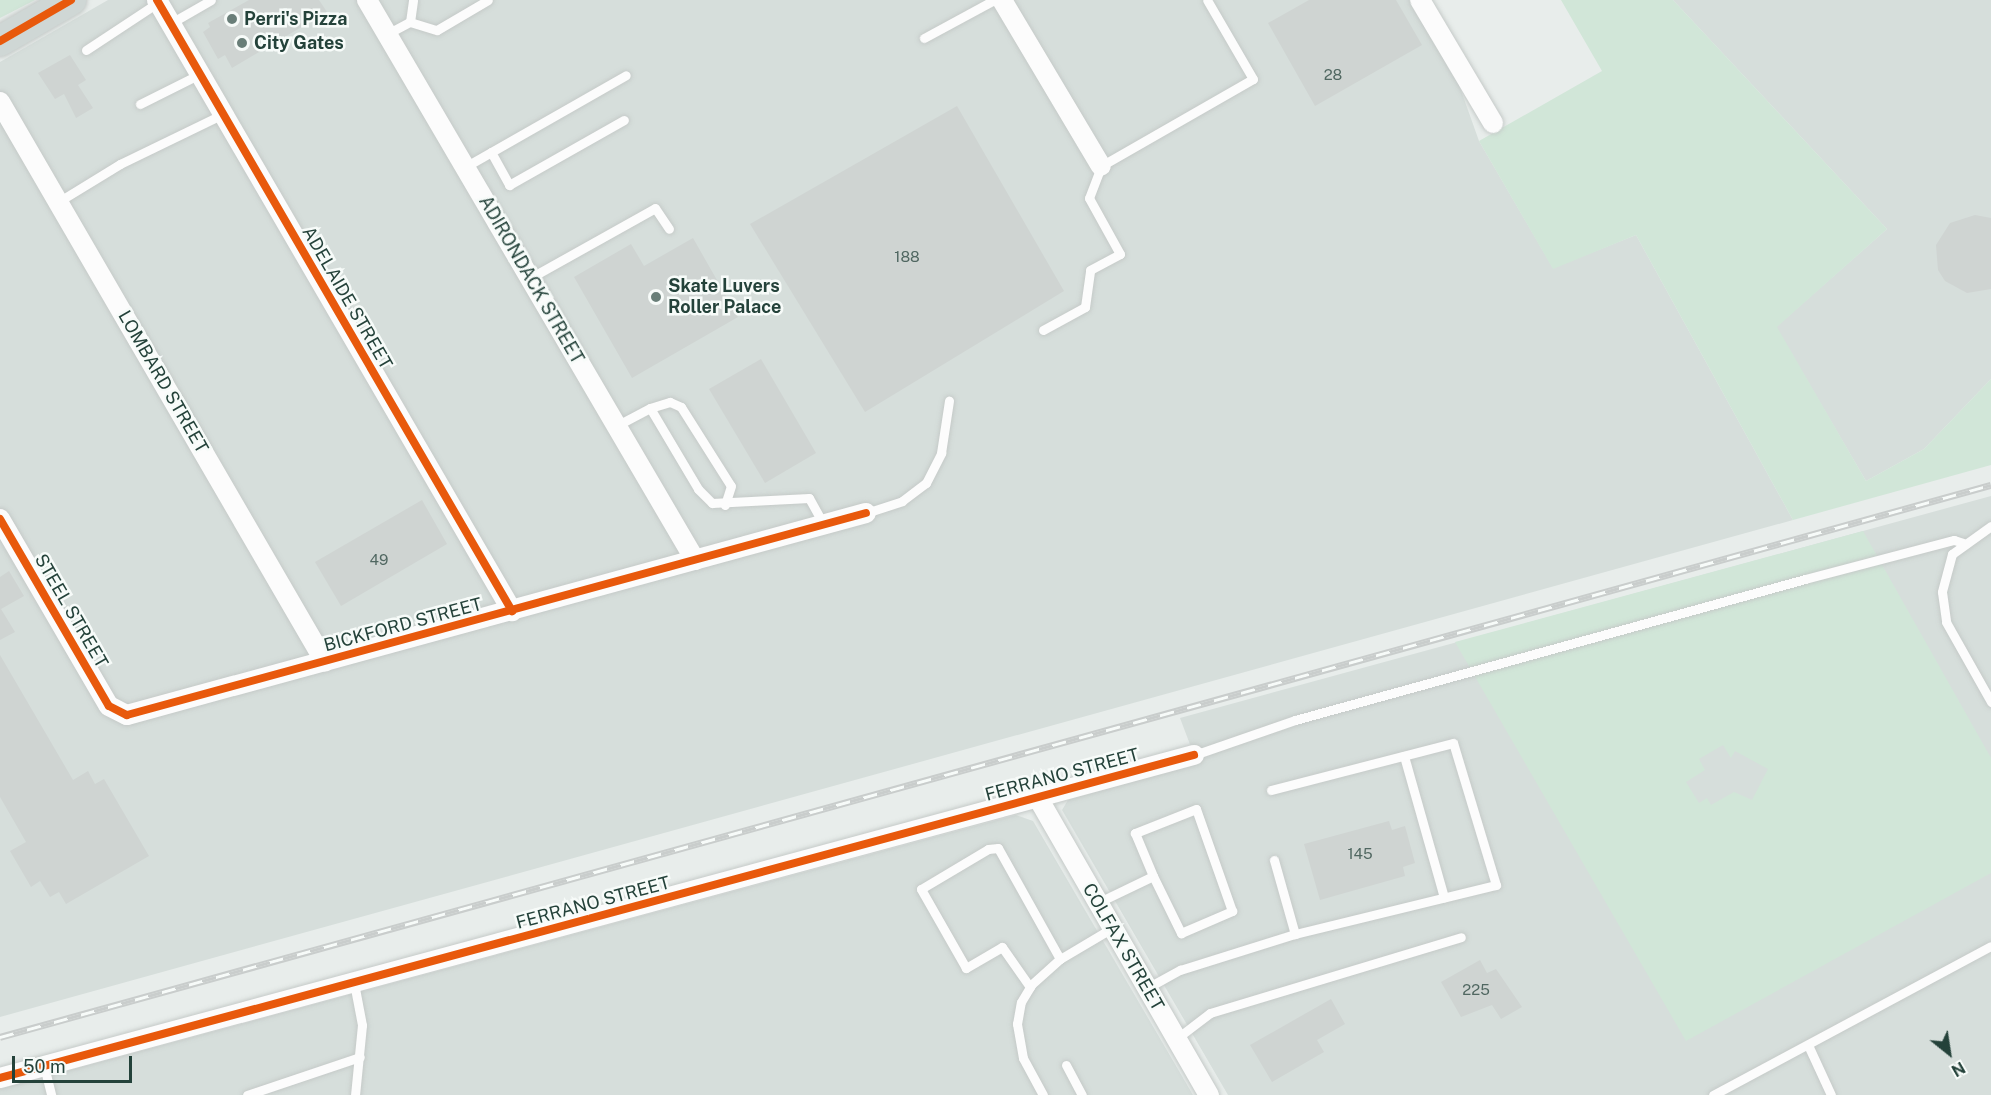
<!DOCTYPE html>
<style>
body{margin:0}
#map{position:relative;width:1991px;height:1095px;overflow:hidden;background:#e8edeb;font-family:"Public Sans",sans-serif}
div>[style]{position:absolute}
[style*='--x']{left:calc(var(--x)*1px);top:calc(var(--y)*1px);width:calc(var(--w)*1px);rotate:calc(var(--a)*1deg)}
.built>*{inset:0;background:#d6dedb}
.green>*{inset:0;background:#d1e6d8}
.building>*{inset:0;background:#cfd4d2}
.roads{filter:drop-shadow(0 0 2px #c5cac8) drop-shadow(0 0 2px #c5cac8)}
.service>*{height:9px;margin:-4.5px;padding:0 4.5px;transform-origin:4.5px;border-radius:4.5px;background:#fcfcfc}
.minor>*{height:20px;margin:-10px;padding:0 10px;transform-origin:10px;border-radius:10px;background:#fcfcfc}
.primary>*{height:30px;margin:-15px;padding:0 15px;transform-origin:15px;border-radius:15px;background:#cfd7d5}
.rail>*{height:7px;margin-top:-3.5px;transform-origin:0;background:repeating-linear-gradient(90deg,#f7fbf9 0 14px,#c9cdcc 0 28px);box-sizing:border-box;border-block:2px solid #c9cdcc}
.cycleway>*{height:8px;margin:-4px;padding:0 4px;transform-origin:4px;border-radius:4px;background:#e8590c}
.dots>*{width:16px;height:16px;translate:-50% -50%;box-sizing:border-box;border:3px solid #f7fbf9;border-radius:50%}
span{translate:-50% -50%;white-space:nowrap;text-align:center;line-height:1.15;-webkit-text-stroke:5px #f7fbf9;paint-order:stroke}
.number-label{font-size:15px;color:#506761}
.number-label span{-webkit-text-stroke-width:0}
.poi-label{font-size:18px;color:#24423a;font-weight:700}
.left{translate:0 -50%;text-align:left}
.street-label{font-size:18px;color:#24423a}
.north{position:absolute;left:1919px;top:1023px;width:60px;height:60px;-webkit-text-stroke:4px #f7fbf9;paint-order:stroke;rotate:150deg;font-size:16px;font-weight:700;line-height:24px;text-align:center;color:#24423a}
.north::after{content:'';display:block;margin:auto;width:21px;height:27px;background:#24423a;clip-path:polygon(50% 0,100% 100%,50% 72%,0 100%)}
.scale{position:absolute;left:12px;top:1056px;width:120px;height:27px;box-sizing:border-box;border:3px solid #24423a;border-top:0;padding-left:8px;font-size:18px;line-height:21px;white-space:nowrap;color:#24423a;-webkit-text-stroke:4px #f7fbf9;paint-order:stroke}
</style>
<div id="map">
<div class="built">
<div style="clip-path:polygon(108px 0,1412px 0,1453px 68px,1479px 141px,1553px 268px,1636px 235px,1793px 520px,0 1017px,0 62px)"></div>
<div style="clip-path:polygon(1673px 0,1991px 0,1991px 379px,1924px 449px,1866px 481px,1776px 327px,1887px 229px)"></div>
<div style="clip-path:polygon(1991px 496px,1991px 1095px,1228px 1095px,1062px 810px,1068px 800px,1197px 763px,1180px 718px)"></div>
<div style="clip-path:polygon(1016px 815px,1033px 821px,1193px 1095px,0 1095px,0 1089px)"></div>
</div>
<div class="green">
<div style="clip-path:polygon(0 0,35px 0,0 18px)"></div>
<div style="clip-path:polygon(1561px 0,1673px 0,1887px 229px,1777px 327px,1866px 481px,1924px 449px,1991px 379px,1991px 465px,1793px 520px,1636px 235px,1553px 269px,1479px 141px,1602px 71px)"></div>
<div style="clip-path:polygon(evenodd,1863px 531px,1991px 758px,1991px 873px,1686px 1041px,1455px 642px,1863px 531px,1723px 745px,1731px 758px,1735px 751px,1768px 769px,1752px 800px,1734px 792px,1711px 805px,1707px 798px,1699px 803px,1686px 782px,1705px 770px,1699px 759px,1723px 745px)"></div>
</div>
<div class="building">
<div style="clip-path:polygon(249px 0,319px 0,327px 12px,232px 68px,225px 55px,218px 59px,203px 32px,210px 27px,208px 23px)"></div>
<div style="clip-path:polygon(1309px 0,1396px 0,1422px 45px,1315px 106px,1268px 23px)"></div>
<div style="clip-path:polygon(70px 55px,86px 80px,78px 85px,93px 108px,76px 118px,64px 94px,55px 99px,38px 73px)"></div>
<div style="clip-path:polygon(957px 106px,1064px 291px,865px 412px,750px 224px)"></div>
<div style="clip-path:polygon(1975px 215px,1991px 218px,1991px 289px,1967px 293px,1945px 281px,1938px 270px,1936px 245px,1950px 223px)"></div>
<div style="clip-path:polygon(693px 238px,738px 317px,632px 378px,574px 277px,631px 244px,644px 266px)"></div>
<div style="clip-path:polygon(761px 359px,816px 453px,765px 483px,709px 389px)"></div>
<div style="clip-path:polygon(422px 500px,447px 544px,341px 606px,315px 562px)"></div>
<div style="clip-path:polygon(9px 571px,24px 596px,1px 609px,15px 632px,0 640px,0 577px)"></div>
<div style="clip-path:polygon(0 655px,73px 780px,88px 771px,95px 784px,104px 779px,149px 856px,66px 904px,59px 892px,50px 897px,40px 881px,31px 887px,10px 851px,26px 842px,0 797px)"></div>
<div style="clip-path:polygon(1389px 821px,1392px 830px,1405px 826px,1415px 863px,1403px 867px,1405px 876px,1320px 900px,1304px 844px)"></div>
<div style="clip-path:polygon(1480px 960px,1487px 973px,1496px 969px,1522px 1007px,1501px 1019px,1492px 1005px,1461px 1017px,1441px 982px)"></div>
<div style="clip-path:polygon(1331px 999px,1345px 1024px,1317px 1040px,1324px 1052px,1272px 1082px,1250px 1045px)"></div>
</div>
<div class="roads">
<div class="service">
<div style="--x:410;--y:22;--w:22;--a:-82"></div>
<div style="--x:171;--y:23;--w:46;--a:-29.9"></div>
<div style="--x:387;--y:34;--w:26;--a:-28"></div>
<div style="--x:410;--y:22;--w:28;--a:17"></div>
<div style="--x:437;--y:30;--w:59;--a:-30.5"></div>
<div style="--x:924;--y:38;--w:80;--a:-28.5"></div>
<div style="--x:86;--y:50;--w:89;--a:-33.5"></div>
<div style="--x:140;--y:104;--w:67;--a:-26.6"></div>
<div style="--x:491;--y:152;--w:38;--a:61"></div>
<div style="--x:509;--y:185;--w:132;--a:-29.5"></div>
<div style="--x:465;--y:167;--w:185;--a:-29.7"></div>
<div style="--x:58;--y:202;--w:73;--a:-31.5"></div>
<div style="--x:120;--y:164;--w:114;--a:-25.9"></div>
<div style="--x:530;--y:278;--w:143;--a:-29.2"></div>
<div style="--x:655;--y:208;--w:25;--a:56"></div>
<div style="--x:1043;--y:330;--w:48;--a:-28.7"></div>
<div style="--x:1085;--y:307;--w:37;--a:-82"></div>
<div style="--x:1090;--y:270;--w:34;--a:-28"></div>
<div style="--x:1120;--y:254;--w:64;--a:-119"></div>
<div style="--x:1089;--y:198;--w:34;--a:-69"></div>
<div style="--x:1101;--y:166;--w:175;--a:-29.8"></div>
<div style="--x:1253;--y:79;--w:91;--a:-120.2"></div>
<div style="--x:650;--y:408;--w:94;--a:59.3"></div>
<div style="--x:698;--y:489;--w:20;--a:45"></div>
<div style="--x:712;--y:503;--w:97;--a:-3"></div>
<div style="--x:809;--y:498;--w:31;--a:61"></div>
<div style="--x:616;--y:426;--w:38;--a:-28"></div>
<div style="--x:650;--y:408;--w:21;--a:-17"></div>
<div style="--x:670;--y:402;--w:12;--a:24"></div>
<div style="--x:681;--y:407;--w:93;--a:57.7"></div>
<div style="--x:731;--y:486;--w:20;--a:108"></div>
<div style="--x:866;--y:513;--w:38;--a:-18"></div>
<div style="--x:902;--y:501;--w:30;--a:-37"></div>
<div style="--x:926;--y:483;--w:34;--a:-63"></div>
<div style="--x:941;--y:453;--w:53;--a:-81.3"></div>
<div style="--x:1991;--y:526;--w:48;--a:144.3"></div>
<div style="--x:1952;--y:554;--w:39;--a:105"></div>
<div style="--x:1942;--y:592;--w:30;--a:82"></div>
<div style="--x:1946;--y:622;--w:92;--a:60.6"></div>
<div style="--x:1194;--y:755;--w:107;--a:-19.1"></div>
<div style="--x:1295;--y:720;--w:529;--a:-15.45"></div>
<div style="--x:1805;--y:579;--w:154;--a:-14.7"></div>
<div style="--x:1954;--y:540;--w:9;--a:18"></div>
<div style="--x:1404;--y:756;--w:147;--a:74.2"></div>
<div style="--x:1274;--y:860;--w:77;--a:74.2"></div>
<div style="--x:1097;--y:903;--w:62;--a:-25.7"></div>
<div style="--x:1153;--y:876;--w:64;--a:63.8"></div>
<div style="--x:1181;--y:933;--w:56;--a:-23.3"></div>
<div style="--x:1232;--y:911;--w:108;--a:-109.4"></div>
<div style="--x:1196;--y:809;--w:66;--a:158.5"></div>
<div style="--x:1135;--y:833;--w:47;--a:67.3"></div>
<div style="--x:354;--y:983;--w:43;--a:79.2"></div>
<div style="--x:362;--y:1025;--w:70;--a:95.7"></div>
<div style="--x:1030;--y:987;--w:49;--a:-125"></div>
<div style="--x:1002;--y:947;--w:42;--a:149.7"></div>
<div style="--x:966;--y:968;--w:91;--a:-119.7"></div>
<div style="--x:921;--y:889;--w:78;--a:-30.8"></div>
<div style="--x:988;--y:849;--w:10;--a:-6"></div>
<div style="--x:998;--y:848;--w:127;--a:60.8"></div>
<div style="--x:1147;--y:988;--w:38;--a:-29"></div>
<div style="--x:1180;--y:970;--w:121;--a:-17.4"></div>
<div style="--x:1295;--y:934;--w:207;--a:-13.7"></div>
<div style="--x:1496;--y:885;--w:148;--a:-106.8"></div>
<div style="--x:1453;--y:743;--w:188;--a:165.5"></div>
<div style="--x:1176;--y:1039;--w:43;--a:-37.4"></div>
<div style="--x:1210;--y:1013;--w:262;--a:-16.8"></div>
<div style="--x:1808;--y:1045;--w:55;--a:65.3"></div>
<div style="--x:1066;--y:1065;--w:34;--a:62"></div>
<div style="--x:44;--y:1066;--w:30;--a:76"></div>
<div style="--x:247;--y:1095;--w:119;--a:-18.6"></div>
<div style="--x:1043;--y:1095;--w:42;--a:-118.4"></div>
<div style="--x:1023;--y:1058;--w:35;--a:-100"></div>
<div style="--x:1017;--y:1024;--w:22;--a:-80"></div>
<div style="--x:1021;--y:1002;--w:21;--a:-59"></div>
<div style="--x:1032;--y:984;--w:38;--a:-42"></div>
<div style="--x:1060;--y:959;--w:61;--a:-30.8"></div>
<div style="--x:1713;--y:1095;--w:315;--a:-28.2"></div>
</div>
<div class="minor">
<div style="--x:157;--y:0;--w:707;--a:59.84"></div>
<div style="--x:367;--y:0;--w:649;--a:59.64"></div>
<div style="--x:1002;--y:0;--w:193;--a:59.2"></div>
<div style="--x:1420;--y:0;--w:143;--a:59.3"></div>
<div style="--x:0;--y:102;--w:647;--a:59.87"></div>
<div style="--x:0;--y:519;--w:216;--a:59.8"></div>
<div style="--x:109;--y:706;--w:20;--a:27"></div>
<div style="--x:127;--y:715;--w:766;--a:-15.29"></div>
<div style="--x:1038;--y:798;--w:343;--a:60.1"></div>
<div style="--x:0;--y:1078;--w:1237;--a:-15.14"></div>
</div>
<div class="primary">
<div style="--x:0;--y:41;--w:82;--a:-30"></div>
</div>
</div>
<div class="rail">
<div style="--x:0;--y:1037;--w:2066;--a:-15.5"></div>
</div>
<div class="cycleway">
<div style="--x:157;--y:0;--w:707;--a:59.84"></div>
<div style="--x:0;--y:41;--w:82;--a:-30"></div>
<div style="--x:0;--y:519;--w:216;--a:59.8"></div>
<div style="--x:109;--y:706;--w:20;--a:27"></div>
<div style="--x:127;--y:715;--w:766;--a:-15.29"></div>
<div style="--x:0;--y:1078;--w:1237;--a:-15.14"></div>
</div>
<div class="dots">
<div style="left:232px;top:19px;background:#697e78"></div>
<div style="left:242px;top:43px;background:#697e78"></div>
<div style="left:656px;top:297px;background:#697e78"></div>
</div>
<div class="number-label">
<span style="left:1333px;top:75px">28</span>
<span style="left:907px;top:257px">188</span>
<span style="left:379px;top:560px">49</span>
<span style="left:1360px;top:854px">145</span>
<span style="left:1476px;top:990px">225</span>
</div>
<div class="poi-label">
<span class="left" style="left:244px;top:19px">Perri's Pizza</span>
<span class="left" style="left:254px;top:43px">City Gates</span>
<span class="left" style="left:668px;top:297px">Skate Luvers<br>Roller Palace</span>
</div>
<div class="street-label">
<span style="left:531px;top:280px;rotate:60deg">ADIRONDACK STREET</span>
<span style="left:347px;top:298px;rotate:60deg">ADELAIDE STREET</span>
<span style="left:163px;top:382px;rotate:60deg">LOMBARD STREET</span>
<span style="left:71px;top:611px;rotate:60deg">STEEL STREET</span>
<span style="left:403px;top:625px;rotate:-15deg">BICKFORD STREET</span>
<span style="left:1062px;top:775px;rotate:-15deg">FERRANO STREET</span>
<span style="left:593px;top:903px;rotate:-15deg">FERRANO STREET</span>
<span style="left:1123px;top:947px;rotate:60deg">COLFAX STREET</span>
</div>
<div class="north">N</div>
<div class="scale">50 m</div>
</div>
